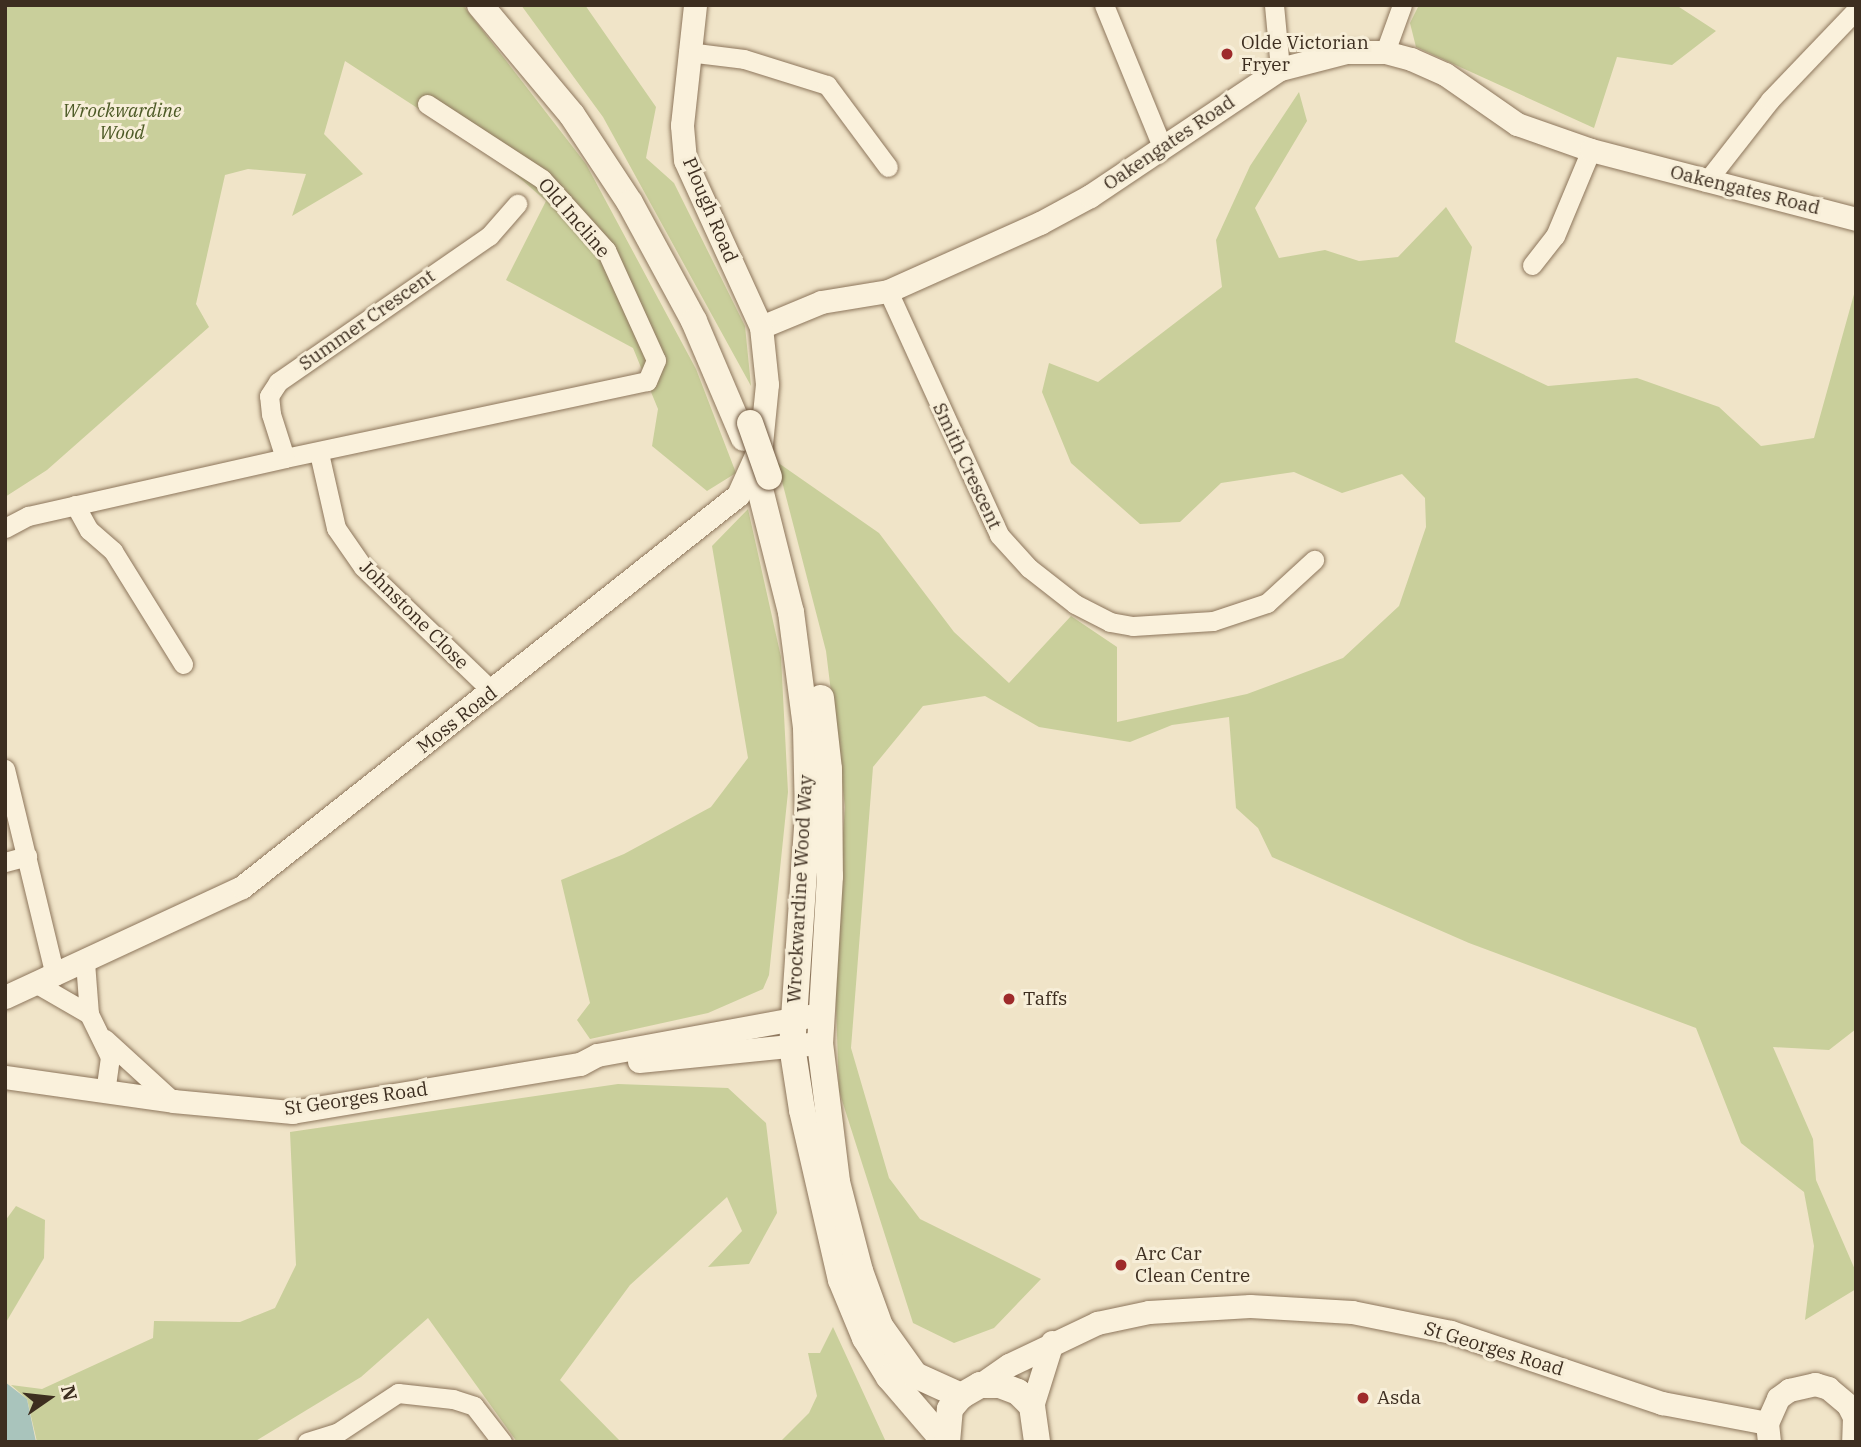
<!DOCTYPE html>
<style>
body{margin:0}
#map{position:relative;width:1861px;height:1447px;overflow:hidden;background:#f0e4c8;font-family:"IBM Plex Serif",serif}
div>[style]{position:absolute}
[style*='--x']{left:calc(var(--x)*1px);top:calc(var(--y)*1px);width:calc(var(--w)*1px);rotate:calc(var(--a)*1deg)}
.green>*{inset:0;background:#c9cf9b}
.water>*{inset:0;background:#a9c4bc}
.roads{filter:drop-shadow(0 0 2px #8d765c) drop-shadow(0 0 2px #8d765c)}
.minor>*{height:19px;margin:-9.5px;padding:0 9.5px;transform-origin:9.5px;border-radius:9.5px;background:#faf1dc}
.tertiary>*{height:23px;margin:-11.5px;padding:0 11.5px;transform-origin:11.5px;border-radius:11.5px;background:#faf1dc}
.secondary>*{height:26px;margin:-13px;padding:0 13px;transform-origin:13px;border-radius:13px;background:#faf1dc}
.bridges{filter:drop-shadow(0 0 2px #6f573f) drop-shadow(0 0 2px #6f573f)}
.secondary-bridge>*{height:26px;margin:-13px;padding:0 13px;transform-origin:13px;border-radius:13px;background:#faf1dc}
.dots>*{width:19px;height:19px;translate:-50% -50%;box-sizing:border-box;border:4px solid #f7eed8;border-radius:50%}
span{translate:-50% -50%;white-space:nowrap;text-align:center;line-height:1.15;-webkit-text-stroke:6px #f7eed8;paint-order:stroke}
.poi-label{font-size:19px;color:#3d2e20}
.left{translate:0 -50%;text-align:left}
.park-label{font-size:19px;color:#4d5a26;font-style:italic}
.street-label{font-size:19px;color:#3d2e20}
.frame{position:absolute;inset:0;border:7px solid #3d2e20;pointer-events:none}
.north{position:absolute;left:14px;top:1363px;width:70px;height:70px;-webkit-text-stroke:5px #f7eed8;paint-order:stroke;rotate:76deg;font-size:19px;font-weight:700;line-height:28px;text-align:center;color:#3d2e20}
.north::after{content:'';display:block;margin:auto;width:24px;height:32px;background:#3d2e20;clip-path:polygon(50% 0,100% 100%,50% 72%,0 100%)}
</style>
<div id="map">
<div class="green">
<div style="clip-path:polygon(5px 5px,463px 5px,586px 164px,696px 369px,736px 473px,707px 491px,652px 446px,658px 409px,633px 348px,506px 280px,546px 201px,505px 165px,345px 61px,324px 134px,363px 174px,292px 216px,306px 174px,248px 169px,225px 175px,196px 304px,209px 327px,47px 470px,5px 497px)"></div>
<div style="clip-path:polygon(521px 5px,585px 5px,656px 107px,646px 158px,674px 183px,745px 326px,751px 386px,603px 117px)"></div>
<div style="clip-path:polygon(1419px 5px,1676px 5px,1716px 31px,1672px 65px,1617px 57px,1594px 128px,1416px 47px,1410px 23px)"></div>
<div style="clip-path:polygon(1299px 92px,1307px 121px,1255px 208px,1279px 258px,1325px 250px,1359px 261px,1398px 257px,1446px 207px,1472px 247px,1455px 342px,1548px 386px,1637px 378px,1719px 407px,1761px 446px,1814px 438px,1856px 287px,1856px 1029px,1829px 1050px,1773px 1047px,1813px 1139px,1816px 1180px,1856px 1272px,1856px 1289px,1805px 1320px,1814px 1246px,1804px 1192px,1741px 1143px,1696px 1028px,1469px 943px,1272px 857px,1258px 828px,1236px 808px,1229px 717px,1172px 725px,1130px 742px,1039px 727px,985px 696px,923px 706px,873px 767px,851px 1048px,889px 1178px,920px 1219px,1041px 1279px,994px 1328px,954px 1343px,913px 1323px,839px 1091px,834px 949px,845px 807px,826px 651px,777px 462px,879px 533px,954px 632px,1009px 683px,1071px 616px,1117px 647px,1117px 722px,1247px 694px,1343px 658px,1399px 606px,1426px 527px,1425px 498px,1402px 474px,1342px 493px,1294px 472px,1221px 483px,1180px 522px,1140px 524px,1071px 463px,1042px 392px,1049px 363px,1098px 382px,1222px 287px,1216px 240px,1250px 166px)"></div>
<div style="clip-path:polygon(748px 509px,781px 657px,788px 792px,769px 975px,763px 989px,708px 1013px,590px 1039px,577px 1020px,590px 1003px,561px 880px,624px 854px,711px 807px,748px 758px,712px 546px)"></div>
<div style="clip-path:polygon(618px 1084px,728px 1088px,766px 1123px,777px 1213px,749px 1264px,708px 1267px,742px 1231px,727px 1197px,630px 1285px,560px 1380px,621px 1442px,517px 1442px,428px 1318px,361px 1377px,254px 1442px,37px 1442px,27px 1399px,11px 1385px,42px 1389px,153px 1338px,154px 1321px,240px 1322px,275px 1308px,296px 1265px,290px 1132px)"></div>
<div style="clip-path:polygon(16px 1206px,45px 1220px,44px 1258px,5px 1324px,5px 1221px)"></div>
<div style="clip-path:polygon(833px 1327px,886px 1442px,780px 1442px,809px 1413px,817px 1396px,808px 1353px,820px 1353px)"></div>
</div>
<div class="water">
<div style="clip-path:polygon(5px 1382px,27px 1399px,36px 1442px,5px 1442px)"></div>
</div>
<div class="roads">
<div class="minor">
<div style="--x:1104;--y:5;--w:150;--a:67.7"></div>
<div style="--x:1274;--y:5;--w:64;--a:84.6"></div>
<div style="--x:688;--y:52;--w:56;--a:7.1"></div>
<div style="--x:744;--y:59;--w:87;--a:17.4"></div>
<div style="--x:827;--y:85;--w:102;--a:53.4"></div>
<div style="--x:1385;--y:52;--w:50;--a:-70.1"></div>
<div style="--x:427;--y:104;--w:137;--a:33.1"></div>
<div style="--x:542;--y:179;--w:96;--a:48"></div>
<div style="--x:606;--y:250;--w:121;--a:65.6"></div>
<div style="--x:656;--y:360;--w:23;--a:113"></div>
<div style="--x:647;--y:381;--w:370;--a:168"></div>
<div style="--x:285;--y:458;--w:46;--a:-107.7"></div>
<div style="--x:271;--y:414;--w:18;--a:-96"></div>
<div style="--x:269;--y:396;--w:17;--a:-57"></div>
<div style="--x:278;--y:382;--w:257;--a:-34.7"></div>
<div style="--x:489;--y:236;--w:43;--a:-48.8"></div>
<div style="--x:1706;--y:182;--w:104;--a:-52"></div>
<div style="--x:1770;--y:100;--w:124;--a:-46.3"></div>
<div style="--x:1532;--y:265;--w:37;--a:-52"></div>
<div style="--x:1555;--y:236;--w:93;--a:-67.3"></div>
<div style="--x:888;--y:291;--w:268;--a:65.5"></div>
<div style="--x:999;--y:535;--w:45;--a:47.7"></div>
<div style="--x:1029;--y:568;--w:58;--a:38"></div>
<div style="--x:1075;--y:604;--w:39;--a:27"></div>
<div style="--x:1110;--y:622;--w:23;--a:10"></div>
<div style="--x:1133;--y:626;--w:80;--a:-3.6"></div>
<div style="--x:1213;--y:621;--w:57;--a:-18.4"></div>
<div style="--x:1267;--y:603;--w:64;--a:-42.5"></div>
<div style="--x:319;--y:453;--w:77;--a:77.2"></div>
<div style="--x:336;--y:528;--w:47;--a:55.3"></div>
<div style="--x:363;--y:567;--w:180;--a:43.9"></div>
<div style="--x:75;--y:505;--w:29;--a:61"></div>
<div style="--x:89;--y:530;--w:32;--a:41"></div>
<div style="--x:113;--y:551;--w:133;--a:58.2"></div>
<div style="--x:5;--y:528;--w:26;--a:-28"></div>
<div style="--x:28;--y:516;--w:263;--a:-12.7"></div>
<div style="--x:5;--y:769;--w:213;--a:76.4"></div>
<div style="--x:5;--y:862;--w:23;--a:-15"></div>
<div style="--x:85;--y:962;--w:52;--a:85.6"></div>
<div style="--x:89;--y:1014;--w:48;--a:64"></div>
<div style="--x:110;--y:1057;--w:34;--a:98"></div>
<div style="--x:37;--y:984;--w:60;--a:30"></div>
<div style="--x:105;--y:1039;--w:92;--a:42.4"></div>
<div style="--x:307;--y:1442;--w:31;--a:-17"></div>
<div style="--x:337;--y:1433;--w:73;--a:-33.3"></div>
<div style="--x:398;--y:1393;--w:55;--a:6.2"></div>
<div style="--x:453;--y:1399;--w:22;--a:18"></div>
<div style="--x:474;--y:1406;--w:46;--a:52.1"></div>
</div>
<div class="tertiary">
<div style="--x:761;--y:327;--w:65;--a:-22.6"></div>
<div style="--x:821;--y:302;--w:68;--a:-9.3"></div>
<div style="--x:888;--y:291;--w:167;--a:-24.1"></div>
<div style="--x:1040;--y:223;--w:57;--a:-28.4"></div>
<div style="--x:1090;--y:196;--w:229;--a:-33.8"></div>
<div style="--x:1280;--y:69;--w:68;--a:-14.4"></div>
<div style="--x:1346;--y:52;--w:39;--a:0"></div>
<div style="--x:1385;--y:52;--w:27;--a:15"></div>
<div style="--x:1411;--y:59;--w:37;--a:24"></div>
<div style="--x:1445;--y:74;--w:88;--a:34.8"></div>
<div style="--x:1517;--y:124;--w:78;--a:19.4"></div>
<div style="--x:1591;--y:150;--w:274;--a:14.6"></div>
<div style="--x:5;--y:997;--w:261;--a:-24.9"></div>
<div style="--x:242;--y:887;--w:632;--a:-38.32"></div>
<div style="--x:738;--y:495;--w:56;--a:-65.7"></div>
<div style="--x:761;--y:444;--w:60;--a:-84.3"></div>
<div style="--x:767;--y:384;--w:57;--a:-96"></div>
<div style="--x:761;--y:327;--w:183;--a:-114.5"></div>
<div style="--x:685;--y:160;--w:35;--a:-95"></div>
<div style="--x:682;--y:125;--w:121;--a:-83.8"></div>
<div style="--x:639;--y:1061;--w:182;--a:-5.7"></div>
<div style="--x:5;--y:1077;--w:170;--a:8.1"></div>
<div style="--x:173;--y:1101;--w:120;--a:5.3"></div>
<div style="--x:292;--y:1112;--w:292;--a:-9.5"></div>
<div style="--x:580;--y:1064;--w:19;--a:-28"></div>
<div style="--x:597;--y:1055;--w:228;--a:-10.4"></div>
<div style="--x:980;--y:1385;--w:35;--a:-35"></div>
<div style="--x:1009;--y:1365;--w:98;--a:-25.5"></div>
<div style="--x:1097;--y:1323;--w:53;--a:-11.9"></div>
<div style="--x:1149;--y:1312;--w:101;--a:-3.4"></div>
<div style="--x:1250;--y:1306;--w:102;--a:3.4"></div>
<div style="--x:1352;--y:1312;--w:101;--a:11.4"></div>
<div style="--x:1451;--y:1332;--w:223;--a:18.6"></div>
<div style="--x:1662;--y:1403;--w:107;--a:10.8"></div>
<div style="--x:1032;--y:1406;--w:67;--a:-72.6"></div>
<div style="--x:1769;--y:1442;--w:19;--a:-96"></div>
<div style="--x:1767;--y:1423;--w:27;--a:-66"></div>
<div style="--x:1778;--y:1398;--w:14;--a:-36"></div>
<div style="--x:1789;--y:1390;--w:27;--a:-13"></div>
<div style="--x:1815;--y:1384;--w:14;--a:17"></div>
<div style="--x:1828;--y:1388;--w:26;--a:40"></div>
<div style="--x:1848;--y:1405;--w:13;--a:63"></div>
<div style="--x:1854;--y:1417;--w:25;--a:92"></div>
</div>
<div class="secondary">
<div style="--x:480;--y:5;--w:143;--a:50.1"></div>
<div style="--x:572;--y:115;--w:105;--a:56.6"></div>
<div style="--x:630;--y:203;--w:134;--a:61.5"></div>
<div style="--x:694;--y:321;--w:127;--a:66.9"></div>
<div style="--x:760;--y:489;--w:127;--a:75.9"></div>
<div style="--x:791;--y:612;--w:117;--a:82.6"></div>
<div style="--x:806;--y:728;--w:85;--a:88.7"></div>
<div style="--x:808;--y:813;--w:234;--a:93.9"></div>
<div style="--x:792;--y:1046;--w:65;--a:81.1"></div>
<div style="--x:802;--y:1110;--w:174;--a:77.1"></div>
<div style="--x:841;--y:1280;--w:63;--a:67.5"></div>
<div style="--x:865;--y:1338;--w:46;--a:58.4"></div>
<div style="--x:889;--y:1377;--w:86;--a:49.3"></div>
<div style="--x:821;--y:698;--w:71;--a:83.6"></div>
<div style="--x:829;--y:769;--w:107;--a:89.5"></div>
<div style="--x:830;--y:876;--w:167;--a:93.4"></div>
<div style="--x:820;--y:1043;--w:140;--a:83"></div>
<div style="--x:837;--y:1182;--w:92;--a:75.5"></div>
<div style="--x:860;--y:1271;--w:59;--a:70"></div>
<div style="--x:880;--y:1326;--w:60;--a:54.5"></div>
<div style="--x:915;--y:1375;--w:51;--a:24.5"></div>
<div style="--x:947;--y:1442;--w:33;--a:-85"></div>
<div style="--x:950;--y:1409;--w:17;--a:-50"></div>
<div style="--x:961;--y:1396;--w:22;--a:-30"></div>
<div style="--x:980;--y:1385;--w:20;--a:0"></div>
<div style="--x:1000;--y:1385;--w:19;--a:21"></div>
<div style="--x:1018;--y:1392;--w:20;--a:45"></div>
<div style="--x:1032;--y:1406;--w:36;--a:82"></div>
</div>
</div>
<div class="bridges">
<div class="secondary-bridge">
<div style="--x:750;--y:423;--w:57;--a:70.6"></div>
</div>
</div>
<div class="dots">
<div style="left:1227px;top:54px;background:#9e2a2b"></div>
<div style="left:1009px;top:999px;background:#9e2a2b"></div>
<div style="left:1121px;top:1265px;background:#9e2a2b"></div>
<div style="left:1363px;top:1398px;background:#9e2a2b"></div>
</div>
<div class="poi-label">
<span class="left" style="left:1241px;top:54px">Olde Victorian<br>Fryer</span>
<span class="left" style="left:1023px;top:999px">Taffs</span>
<span class="left" style="left:1135px;top:1265px">Arc Car<br>Clean Centre</span>
<span class="left" style="left:1377px;top:1398px">Asda</span>
</div>
<div class="park-label">
<span style="left:122px;top:122px">Wrockwardine<br>Wood</span>
</div>
<div class="street-label">
<span style="left:1169px;top:143px;rotate:-34deg">Oakengates Road</span>
<span style="left:1745px;top:190px;rotate:14deg">Oakengates Road</span>
<span style="left:710px;top:210px;rotate:67deg">Plough Road</span>
<span style="left:574px;top:218px;rotate:49deg">Old Incline</span>
<span style="left:367px;top:320px;rotate:-35deg">Summer Crescent</span>
<span style="left:967px;top:466px;rotate:65deg">Smith Crescent</span>
<span style="left:414px;top:615px;rotate:45deg">Johnstone Close</span>
<span style="left:457px;top:720px;rotate:-38deg">Moss Road</span>
<span style="left:800px;top:889px;rotate:-87deg">Wrockwardine Wood Way</span>
<span style="left:356px;top:1099px;rotate:-8deg">St Georges Road</span>
<span style="left:1494px;top:1349px;rotate:17deg">St Georges Road</span>
</div>
<div class="frame"></div>
<div class="north">N</div>
</div>
